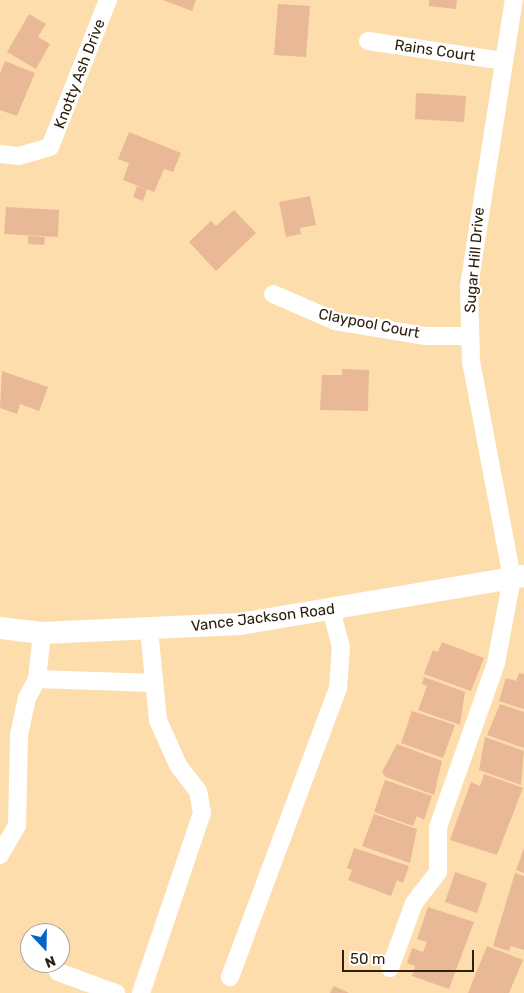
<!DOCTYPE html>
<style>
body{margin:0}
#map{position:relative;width:524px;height:993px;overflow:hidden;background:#feddac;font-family:Rubik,sans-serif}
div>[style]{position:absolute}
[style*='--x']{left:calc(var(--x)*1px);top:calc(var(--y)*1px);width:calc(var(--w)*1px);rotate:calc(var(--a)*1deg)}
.building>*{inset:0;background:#e9b896}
.minor>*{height:18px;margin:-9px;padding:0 9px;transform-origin:9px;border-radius:9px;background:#fff}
.major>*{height:22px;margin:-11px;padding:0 11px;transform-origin:11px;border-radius:11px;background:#fff}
span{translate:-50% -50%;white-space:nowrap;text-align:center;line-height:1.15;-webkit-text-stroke:4.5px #fff;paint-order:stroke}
.street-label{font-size:15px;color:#2d210e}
.north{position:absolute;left:20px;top:923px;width:50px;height:50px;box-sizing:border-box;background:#fff;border:1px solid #aba69f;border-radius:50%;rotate:159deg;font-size:14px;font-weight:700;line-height:20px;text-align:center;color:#2d210e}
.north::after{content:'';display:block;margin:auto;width:18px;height:22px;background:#0163cb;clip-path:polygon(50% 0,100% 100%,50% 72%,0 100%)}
.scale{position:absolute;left:342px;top:950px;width:132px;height:22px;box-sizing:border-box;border:2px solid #2d210e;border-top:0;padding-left:6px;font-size:15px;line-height:18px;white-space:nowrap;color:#2d210e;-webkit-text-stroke:4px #fff;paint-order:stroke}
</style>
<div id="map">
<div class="building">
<div style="clip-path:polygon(163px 0,196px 0,192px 11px)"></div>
<div style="clip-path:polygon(429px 0,457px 0,456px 9px,429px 6px)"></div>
<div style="clip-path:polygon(278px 4px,310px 6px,306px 57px,274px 55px)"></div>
<div style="clip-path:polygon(29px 14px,46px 24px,38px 37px,50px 44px,36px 69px,7px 52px)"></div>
<div style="clip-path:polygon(5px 61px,35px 73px,17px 116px,0 110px,0 74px)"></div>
<div style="clip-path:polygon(416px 93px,466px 96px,464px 122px,415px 119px)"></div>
<div style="clip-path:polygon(129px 132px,181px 153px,173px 172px,164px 169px,154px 192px,147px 189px,143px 201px,133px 197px,137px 186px,146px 189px,123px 180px,129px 163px,118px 159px)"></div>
<div style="clip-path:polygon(310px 196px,316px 225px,300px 228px,301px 234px,286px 237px,279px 202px)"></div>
<div style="clip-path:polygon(6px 207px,59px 210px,58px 237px,4px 234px)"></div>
<div style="clip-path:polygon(234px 210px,256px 233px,216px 271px,189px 242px,211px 221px,216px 226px)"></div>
<div style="clip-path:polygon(28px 236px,45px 237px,44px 245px,28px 244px)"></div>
<div style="clip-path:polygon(342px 369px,369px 370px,368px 411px,320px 410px,322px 375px,342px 375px)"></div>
<div style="clip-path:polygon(2px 371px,48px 387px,39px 411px,20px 404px,17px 414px,0 408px)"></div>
<div style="clip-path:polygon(442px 642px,484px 658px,471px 691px,424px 674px,433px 650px,438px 652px)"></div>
<div style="clip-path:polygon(519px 673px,524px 674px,524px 709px,499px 701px,506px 678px,516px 681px)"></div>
<div style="clip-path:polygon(424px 677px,465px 692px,460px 725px,418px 710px,427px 686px,422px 684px)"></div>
<div style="clip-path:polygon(500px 704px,524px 712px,524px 748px,487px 735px)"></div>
<div style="clip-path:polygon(412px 711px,455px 725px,443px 758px,401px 743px)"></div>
<div style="clip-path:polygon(485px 737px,524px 751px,521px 785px,479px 770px)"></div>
<div style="clip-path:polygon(397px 744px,442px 761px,434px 795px,386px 777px,382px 772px)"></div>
<div style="clip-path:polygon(484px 774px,523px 788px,497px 855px,450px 840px,471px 782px,480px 786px)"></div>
<div style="clip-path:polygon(385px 780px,432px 796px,424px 820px,417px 816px,413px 826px,374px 812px)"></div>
<div style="clip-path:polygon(374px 814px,417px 829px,410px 863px,362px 846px)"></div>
<div style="clip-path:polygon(354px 848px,409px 866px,403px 883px,397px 880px,391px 896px,348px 880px,352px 870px,347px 868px)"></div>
<div style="clip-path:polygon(524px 848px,524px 873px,516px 870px)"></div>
<div style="clip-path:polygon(455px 872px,487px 883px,477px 913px,445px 902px)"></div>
<div style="clip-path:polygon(515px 873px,524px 876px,524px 950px,511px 946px,509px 951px,493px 946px)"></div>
<div style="clip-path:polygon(428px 907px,474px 922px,449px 989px,412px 976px,415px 966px,407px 963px,412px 948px,423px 952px,427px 942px,417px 939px)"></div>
<div style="clip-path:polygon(487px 946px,523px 960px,509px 993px,468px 993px)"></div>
<div style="clip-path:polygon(334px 986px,349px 993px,330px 993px)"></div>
</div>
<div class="minor">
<div style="--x:368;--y:41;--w:136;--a:8.4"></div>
<div style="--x:0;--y:154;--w:19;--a:6"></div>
<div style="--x:19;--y:156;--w:32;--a:-16"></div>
<div style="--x:50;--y:147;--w:158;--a:-68.5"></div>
<div style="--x:273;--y:294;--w:68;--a:23.5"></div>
<div style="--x:335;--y:321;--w:92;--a:9.4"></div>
<div style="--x:426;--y:336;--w:43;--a:0"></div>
<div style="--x:37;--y:679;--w:117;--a:2"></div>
<div style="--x:0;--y:855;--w:34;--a:-60"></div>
<div style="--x:17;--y:825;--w:90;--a:-88.7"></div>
<div style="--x:19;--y:735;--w:38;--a:-78"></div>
<div style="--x:27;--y:698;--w:21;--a:-62"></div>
<div style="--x:37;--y:679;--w:46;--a:-83.8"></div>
<div style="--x:390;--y:968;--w:69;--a:-69.7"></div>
<div style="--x:414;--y:903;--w:39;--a:-52"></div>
<div style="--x:438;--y:872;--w:45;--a:-90"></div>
<div style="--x:438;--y:827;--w:174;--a:-70.5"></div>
<div style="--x:496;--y:663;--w:86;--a:-79.3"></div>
<div style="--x:512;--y:578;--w:220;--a:-100.7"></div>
<div style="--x:471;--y:362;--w:76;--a:-91.5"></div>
<div style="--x:469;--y:286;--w:290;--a:-81.1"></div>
<div style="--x:58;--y:972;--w:62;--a:19.9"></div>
<div style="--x:230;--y:977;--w:309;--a:-69.5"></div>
<div style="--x:338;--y:688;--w:41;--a:-85.8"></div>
<div style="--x:341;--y:647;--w:38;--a:-105"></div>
<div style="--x:141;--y:993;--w:190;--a:-71.3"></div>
<div style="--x:202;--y:813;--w:22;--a:-100"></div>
<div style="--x:198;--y:791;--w:33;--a:-128"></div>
<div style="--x:178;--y:765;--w:49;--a:-114"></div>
<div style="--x:158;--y:720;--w:90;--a:-95.7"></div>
</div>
<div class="major">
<div style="--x:0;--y:628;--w:42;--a:6.8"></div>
<div style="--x:42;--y:633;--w:198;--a:-2.6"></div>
<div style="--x:240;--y:624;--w:288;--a:-9.6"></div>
</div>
<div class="street-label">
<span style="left:435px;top:51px;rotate:8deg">Rains Court</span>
<span style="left:80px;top:74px;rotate:-69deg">Knotty Ash Drive</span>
<span style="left:475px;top:260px;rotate:-85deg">Sugar Hill Drive</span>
<span style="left:369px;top:324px;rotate:11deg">Claypool Court</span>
<span style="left:263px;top:618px;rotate:-7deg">Vance Jackson Road</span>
</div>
<div class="north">N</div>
<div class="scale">50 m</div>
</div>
